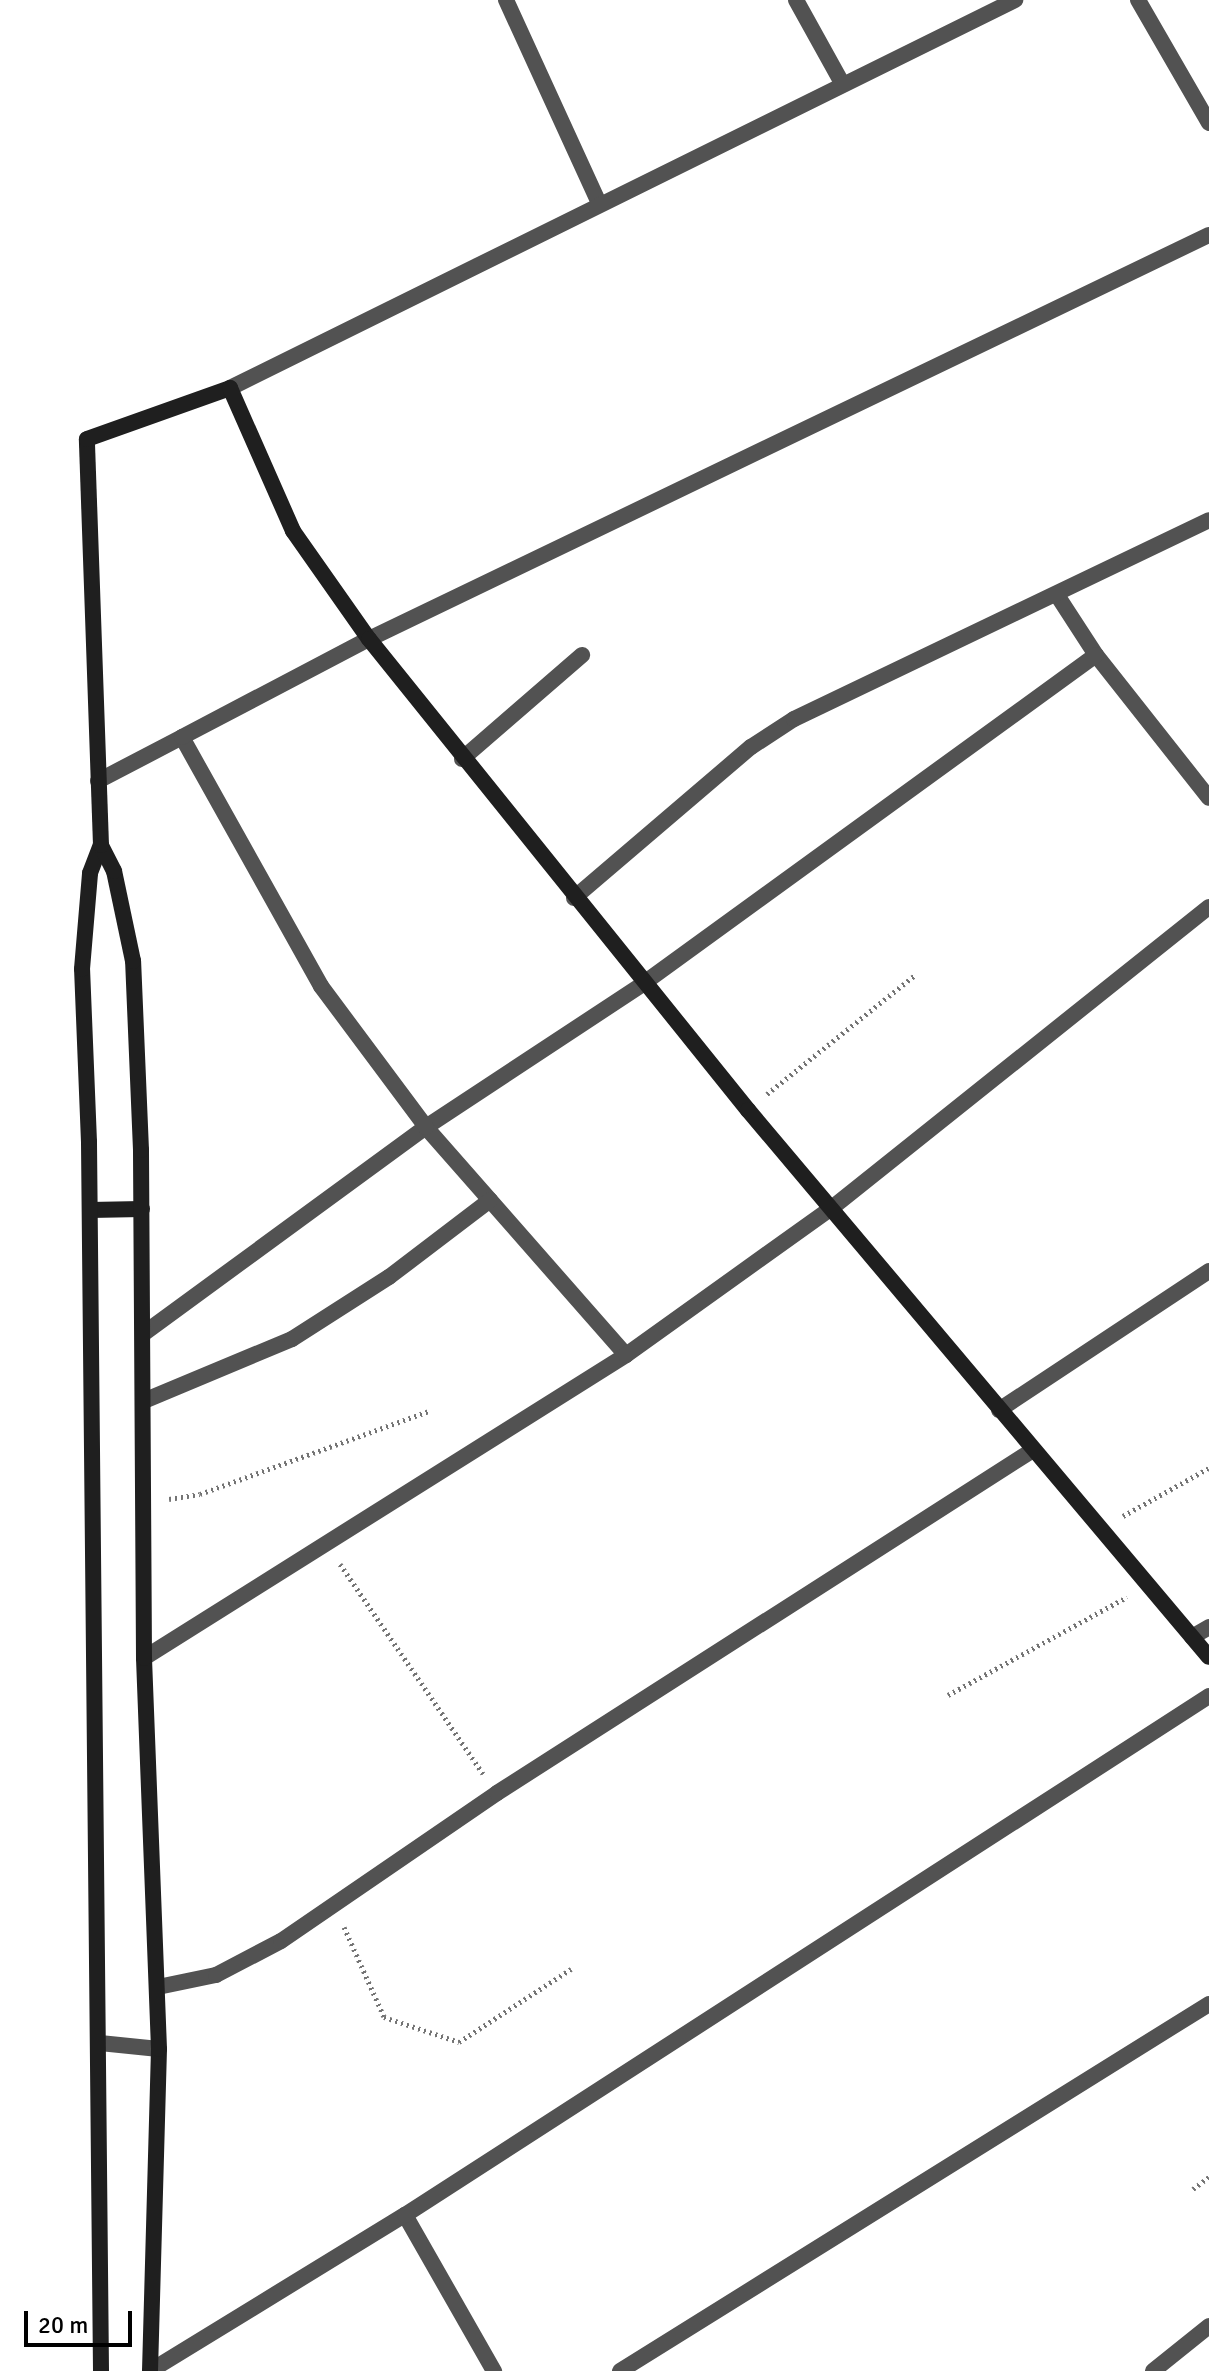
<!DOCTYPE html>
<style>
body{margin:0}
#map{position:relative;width:1209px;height:2371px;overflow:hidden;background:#fff;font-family:Signika,sans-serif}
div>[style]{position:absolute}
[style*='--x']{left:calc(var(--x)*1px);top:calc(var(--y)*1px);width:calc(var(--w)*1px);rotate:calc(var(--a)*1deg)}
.path>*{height:5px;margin-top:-2.5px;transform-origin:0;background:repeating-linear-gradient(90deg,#747474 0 2px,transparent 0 6px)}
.street>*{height:16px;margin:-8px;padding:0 8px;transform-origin:8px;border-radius:8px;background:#525252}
.secondary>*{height:16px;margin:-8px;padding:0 8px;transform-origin:8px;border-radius:8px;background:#1f1f1f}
span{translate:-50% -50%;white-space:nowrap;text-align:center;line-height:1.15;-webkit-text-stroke:8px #fff;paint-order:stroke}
.scale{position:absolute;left:24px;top:2311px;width:108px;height:36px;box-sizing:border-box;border:4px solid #000;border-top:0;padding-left:10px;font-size:24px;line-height:28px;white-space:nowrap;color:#000;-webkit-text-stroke:6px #fff;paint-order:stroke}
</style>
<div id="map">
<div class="path">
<div style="--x:767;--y:1094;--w:190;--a:-38.8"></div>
<div style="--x:169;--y:1499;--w:31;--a:-9"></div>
<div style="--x:200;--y:1494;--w:244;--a:-19.9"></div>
<div style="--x:1123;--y:1516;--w:98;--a:-29.2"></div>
<div style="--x:340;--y:1564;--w:254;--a:55.7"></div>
<div style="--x:948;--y:1695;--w:204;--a:-28.7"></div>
<div style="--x:344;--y:1927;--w:98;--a:66"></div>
<div style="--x:384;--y:2017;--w:79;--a:18.4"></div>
<div style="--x:459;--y:2042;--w:134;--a:-33.1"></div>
<div style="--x:1193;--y:2189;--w:20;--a:-37"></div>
</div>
<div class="street">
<div style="--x:506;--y:0;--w:223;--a:65.4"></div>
<div style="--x:796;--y:0;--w:95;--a:61"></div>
<div style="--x:1138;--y:0;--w:142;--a:60"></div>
<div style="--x:230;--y:388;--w:876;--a:-26.3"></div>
<div style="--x:1057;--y:595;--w:72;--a:57"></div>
<div style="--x:1096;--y:655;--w:182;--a:51.7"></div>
<div style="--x:462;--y:759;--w:159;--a:-40.9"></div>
<div style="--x:98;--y:781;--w:95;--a:-27.6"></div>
<div style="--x:574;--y:898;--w:233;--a:-40.5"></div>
<div style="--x:751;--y:747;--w:51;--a:-33.1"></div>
<div style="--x:794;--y:719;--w:460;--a:-25.6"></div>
<div style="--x:143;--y:1334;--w:351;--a:-36.2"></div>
<div style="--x:426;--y:1127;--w:261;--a:-33.4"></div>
<div style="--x:644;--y:983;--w:558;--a:-35.97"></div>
<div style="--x:626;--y:1355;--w:303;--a:-131.3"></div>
<div style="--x:426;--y:1127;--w:176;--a:-126.7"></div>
<div style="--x:321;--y:986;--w:285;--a:-119.2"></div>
<div style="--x:182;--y:737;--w:211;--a:-27.7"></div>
<div style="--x:369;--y:639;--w:932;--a:-25.69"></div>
<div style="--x:146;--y:1400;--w:158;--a:-22.7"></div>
<div style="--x:292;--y:1339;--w:115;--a:-32.6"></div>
<div style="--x:389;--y:1277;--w:127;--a:-37.3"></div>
<div style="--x:999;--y:1410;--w:252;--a:-33.5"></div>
<div style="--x:1192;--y:1637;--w:20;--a:-30"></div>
<div style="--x:144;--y:1658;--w:569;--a:-32.15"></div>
<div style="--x:626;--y:1355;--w:254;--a:-35.6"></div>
<div style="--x:833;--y:1207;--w:481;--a:-38.6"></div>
<div style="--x:158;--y:1987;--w:59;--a:-11.7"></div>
<div style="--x:216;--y:1975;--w:73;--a:-27.6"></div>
<div style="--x:281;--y:1941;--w:262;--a:-34.4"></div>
<div style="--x:497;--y:1793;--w:636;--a:-32.62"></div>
<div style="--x:100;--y:2043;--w:59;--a:5.8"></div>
<div style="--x:405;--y:2215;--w:180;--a:60.3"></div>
<div style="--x:150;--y:2371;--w:299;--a:-31.5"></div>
<div style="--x:405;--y:2215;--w:957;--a:-32.84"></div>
<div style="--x:620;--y:2371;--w:694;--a:-31.93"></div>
<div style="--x:1153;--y:2371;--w:72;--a:-38.8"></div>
</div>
<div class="secondary">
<div style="--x:90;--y:1210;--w:52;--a:-1.1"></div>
<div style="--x:101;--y:2371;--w:1229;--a:-90.56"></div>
<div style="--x:89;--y:1142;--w:173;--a:-92.3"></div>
<div style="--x:82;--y:969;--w:96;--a:-85.2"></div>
<div style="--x:90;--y:873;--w:30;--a:-69"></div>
<div style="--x:150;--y:2371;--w:322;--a:-88.4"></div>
<div style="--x:159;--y:2049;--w:391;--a:-92.2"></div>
<div style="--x:144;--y:1658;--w:508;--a:-90.34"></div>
<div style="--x:141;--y:1150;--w:189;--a:-92.4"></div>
<div style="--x:133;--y:961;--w:92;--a:-101.9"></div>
<div style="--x:114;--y:871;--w:29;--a:-117"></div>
<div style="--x:101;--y:845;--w:406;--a:-92"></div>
<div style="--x:87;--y:439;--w:152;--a:-19.6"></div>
<div style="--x:230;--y:388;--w:156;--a:66.2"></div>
<div style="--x:293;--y:531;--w:132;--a:54.9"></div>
<div style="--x:369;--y:639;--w:605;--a:51.18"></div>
<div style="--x:748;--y:1110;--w:715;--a:49.88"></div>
</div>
<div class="scale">20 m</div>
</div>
